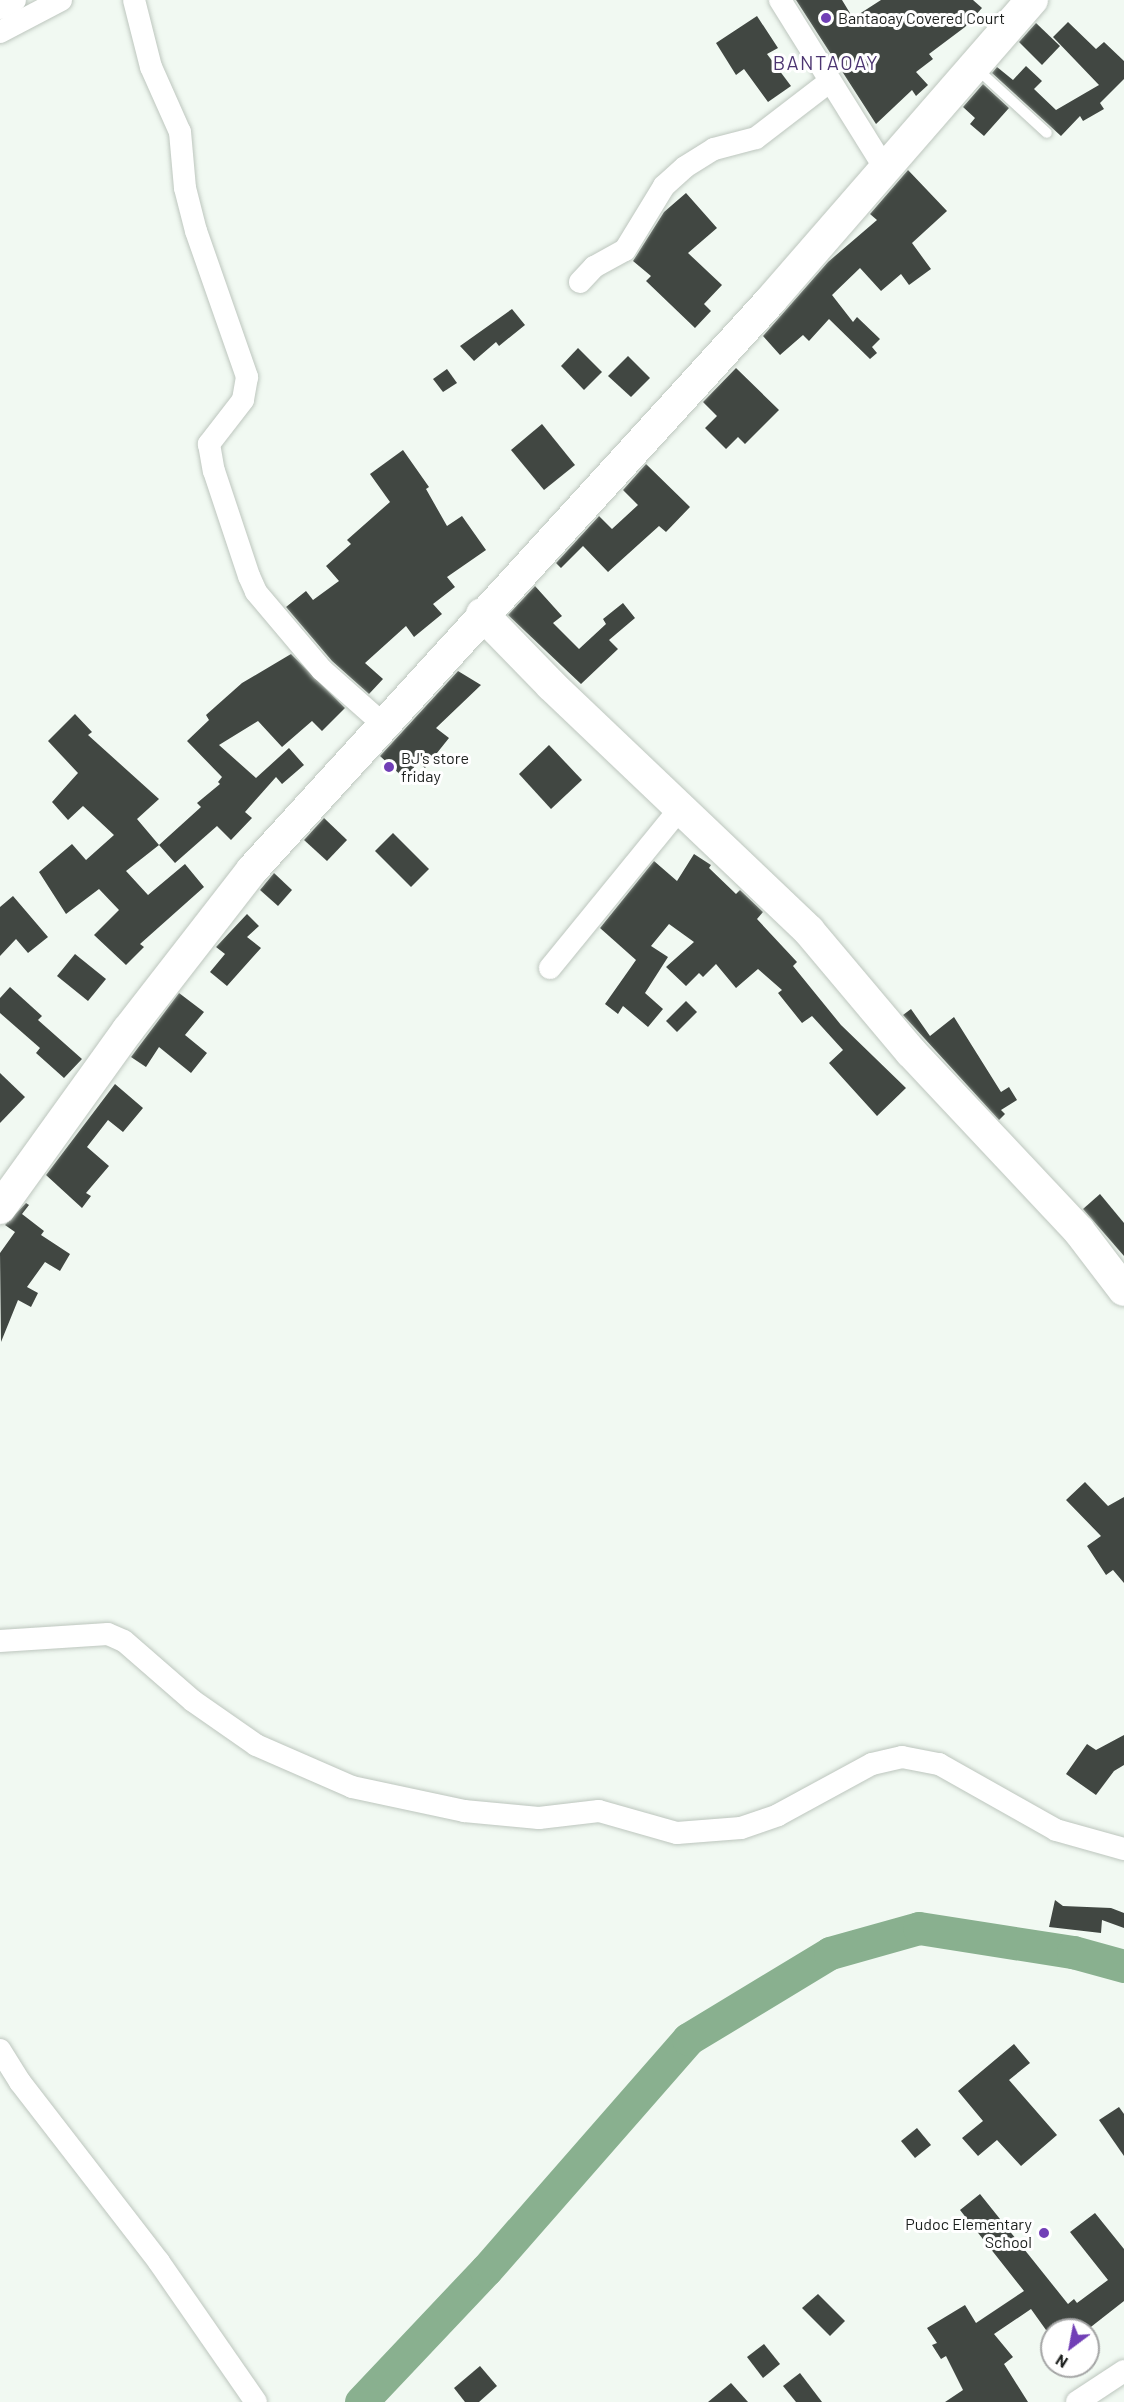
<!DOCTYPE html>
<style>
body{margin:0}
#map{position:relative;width:1124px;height:2402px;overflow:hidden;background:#f1f9f2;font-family:Barlow,sans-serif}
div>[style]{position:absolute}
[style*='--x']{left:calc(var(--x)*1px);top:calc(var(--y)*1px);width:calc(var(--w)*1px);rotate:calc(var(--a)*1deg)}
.river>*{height:33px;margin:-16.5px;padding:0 16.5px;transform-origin:16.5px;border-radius:16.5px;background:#89b08f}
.building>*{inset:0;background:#414742}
.roads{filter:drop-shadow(0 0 2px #bdc6be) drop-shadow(0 0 2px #bdc6be)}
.lane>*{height:10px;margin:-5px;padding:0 5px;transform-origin:5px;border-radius:5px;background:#fff}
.street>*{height:22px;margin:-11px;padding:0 11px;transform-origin:11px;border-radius:11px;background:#fff}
.secondary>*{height:32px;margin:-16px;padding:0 16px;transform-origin:16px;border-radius:16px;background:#fff}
.dots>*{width:16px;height:16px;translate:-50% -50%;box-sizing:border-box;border:3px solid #fff;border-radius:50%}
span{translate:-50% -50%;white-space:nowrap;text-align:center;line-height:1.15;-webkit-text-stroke:6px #fff;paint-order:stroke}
.poi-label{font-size:16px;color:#1c1f1d}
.left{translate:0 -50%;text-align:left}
.right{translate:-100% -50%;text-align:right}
.quarter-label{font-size:20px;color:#4c3571;letter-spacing:1.5px}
.north{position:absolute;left:1040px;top:2318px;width:60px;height:60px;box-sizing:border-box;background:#fff;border:2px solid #a4a5a5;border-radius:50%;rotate:212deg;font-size:16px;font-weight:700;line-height:24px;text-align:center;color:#1c1f1d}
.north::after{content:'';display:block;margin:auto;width:21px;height:27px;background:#713fb6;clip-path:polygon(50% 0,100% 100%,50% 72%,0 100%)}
</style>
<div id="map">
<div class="river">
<div style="--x:361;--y:2402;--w:182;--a:-46.6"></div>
<div style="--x:486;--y:2270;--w:307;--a:-48.8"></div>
<div style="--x:688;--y:2039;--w:166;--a:-31.2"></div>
<div style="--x:830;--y:1953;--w:92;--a:-15.7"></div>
<div style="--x:919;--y:1928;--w:156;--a:8.9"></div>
<div style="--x:1073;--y:1952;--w:53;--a:15.4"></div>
</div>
<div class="building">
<div style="clip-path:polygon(796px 0,842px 0,853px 18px,881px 0,973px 0,982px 8px,965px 27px,929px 54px,933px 59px,916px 72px,928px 85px,916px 96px,912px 90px,876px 124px)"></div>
<div style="clip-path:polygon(757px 16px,778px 48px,767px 54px,791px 86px,768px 102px,744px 69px,736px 75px,716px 43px)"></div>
<div style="clip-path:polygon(1068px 22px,1096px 49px,1104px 42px,1124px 61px,1124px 79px,1100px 103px,1104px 109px,1083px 121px,1080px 116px,1061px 136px,992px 73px,997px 67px,1013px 80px,1026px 66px,1042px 81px,1034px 89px,1056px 110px,1099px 85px,1053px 37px)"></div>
<div style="clip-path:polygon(1036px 23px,1060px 46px,1042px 65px,1019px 42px)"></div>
<div style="clip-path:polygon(983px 84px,1009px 108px,984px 136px,970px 124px,975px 118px,963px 107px)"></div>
<div style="clip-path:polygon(908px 170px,947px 211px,912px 243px,931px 269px,909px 285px,901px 274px,881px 291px,860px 268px,832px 295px,853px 322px,857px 317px,880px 339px,872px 347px,877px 353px,870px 359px,829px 319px,809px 341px,803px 335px,780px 355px,763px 336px,828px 262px,877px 220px,870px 214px)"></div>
<div style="clip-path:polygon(686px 193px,717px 228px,688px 253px,722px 285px,704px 304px,711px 311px,695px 328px,646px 281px,651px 276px,633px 261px,664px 212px)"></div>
<div style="clip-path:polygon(512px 309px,525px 325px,499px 346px,496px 342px,474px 361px,460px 346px)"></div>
<div style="clip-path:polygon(578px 348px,602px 372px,584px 390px,561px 366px)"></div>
<div style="clip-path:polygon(628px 356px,650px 378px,631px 397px,608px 376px)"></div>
<div style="clip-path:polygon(736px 368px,779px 410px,745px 444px,738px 437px,726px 449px,705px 428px,717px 416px,703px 402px)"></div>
<div style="clip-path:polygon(447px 369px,457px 383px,443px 392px,433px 379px)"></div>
<div style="clip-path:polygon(542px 424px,575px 465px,544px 490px,511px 450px)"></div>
<div style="clip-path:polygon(403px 450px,429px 487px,426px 489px,447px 526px,462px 516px,486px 550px,447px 577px,455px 587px,433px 604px,442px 614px,414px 637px,406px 626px,365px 663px,383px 679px,369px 694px,332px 661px,286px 607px,306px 591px,313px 600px,339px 581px,326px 566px,351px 544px,347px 540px,390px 502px,370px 474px)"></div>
<div style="clip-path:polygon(646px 464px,690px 507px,666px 532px,659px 526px,608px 572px,583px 546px,561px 568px,556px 563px,599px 516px,612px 529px,638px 505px,623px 490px)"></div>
<div style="clip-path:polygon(535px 586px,562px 616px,553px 623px,579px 649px,606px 624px,603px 619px,623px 603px,635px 618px,609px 640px,618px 649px,581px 684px,508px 615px)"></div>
<div style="clip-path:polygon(291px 654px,345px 708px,322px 731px,312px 721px,282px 747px,258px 721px,219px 745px,256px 778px,289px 748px,304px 765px,282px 784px,276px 777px,245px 812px,252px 818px,231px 840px,217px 826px,175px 863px,159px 845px,201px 807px,197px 803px,220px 784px,218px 782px,222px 777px,187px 741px,209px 720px,206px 715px,242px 683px)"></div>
<div style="clip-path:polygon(458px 671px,481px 685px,436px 728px,449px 738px,425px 768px,418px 762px,405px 779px,380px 756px)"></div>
<div style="clip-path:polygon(75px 714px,92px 732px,88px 735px,159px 799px,137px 819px,159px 845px,126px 871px,148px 895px,185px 864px,204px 887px,140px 944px,144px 947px,126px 965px,94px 935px,119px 910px,99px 889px,66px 914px,39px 872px,72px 844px,86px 860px,114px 835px,83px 806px,68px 820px,52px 802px,78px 773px,48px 741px)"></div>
<div style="clip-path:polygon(549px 745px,582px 780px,551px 809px,519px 774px)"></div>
<div style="clip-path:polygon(324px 818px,347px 840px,327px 861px,304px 840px)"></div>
<div style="clip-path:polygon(393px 833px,429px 869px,411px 887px,375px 851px)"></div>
<div style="clip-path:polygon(694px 854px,711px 865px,709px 868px,736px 894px,740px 890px,763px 912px,757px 919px,797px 962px,793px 966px,841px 1025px,906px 1088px,877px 1116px,829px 1063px,843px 1050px,812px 1016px,802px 1023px,778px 993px,782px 990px,758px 969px,736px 988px,716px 964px,703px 977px,699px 973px,686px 986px,666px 967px,694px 942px,669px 924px,651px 946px,668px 957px,645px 993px,663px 1009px,648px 1027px,623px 1006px,618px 1014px,605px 1004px,636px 960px,600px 928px,654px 861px,677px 881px)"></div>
<div style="clip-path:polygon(274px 873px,292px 890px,278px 906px,260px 890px)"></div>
<div style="clip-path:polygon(13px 896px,48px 937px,28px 953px,16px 939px,0 956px,0 907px)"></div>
<div style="clip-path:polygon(247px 914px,259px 926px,247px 937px,261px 948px,227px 986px,210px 972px,225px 954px,216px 947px)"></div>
<div style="clip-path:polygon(75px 954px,106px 979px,88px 1001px,57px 976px)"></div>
<div style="clip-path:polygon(10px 987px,42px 1016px,38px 1020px,82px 1059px,64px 1078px,36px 1053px,40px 1048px,0 1013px,0 998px)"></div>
<div style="clip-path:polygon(179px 993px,204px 1012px,185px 1035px,207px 1053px,191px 1073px,159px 1047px,146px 1067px,131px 1057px)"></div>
<div style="clip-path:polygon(686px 1001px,697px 1012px,677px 1032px,666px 1021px)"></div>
<div style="clip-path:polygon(911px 1009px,930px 1036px,954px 1017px,1001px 1092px,1009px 1087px,1017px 1100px,1001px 1110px,1005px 1114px,999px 1120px,903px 1015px)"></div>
<div style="clip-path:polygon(0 1073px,25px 1097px,0 1123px)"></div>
<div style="clip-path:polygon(115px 1084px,143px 1108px,123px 1132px,108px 1120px,87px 1147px,109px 1166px,86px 1193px,91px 1196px,82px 1208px,46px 1175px)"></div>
<div style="clip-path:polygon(1100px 1194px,1124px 1223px,1124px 1256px,1083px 1209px)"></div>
<div style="clip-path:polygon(26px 1203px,29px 1205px,22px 1214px,44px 1231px,41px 1235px,70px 1254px,60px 1271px,45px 1262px,27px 1287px,38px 1293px,31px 1307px,18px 1300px,1px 1342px,0 1253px,15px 1232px,5px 1225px)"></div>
<div style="clip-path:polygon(1085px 1482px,1108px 1506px,1124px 1497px,1124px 1583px,1113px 1570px,1106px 1575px,1087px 1546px,1101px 1536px,1066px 1500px)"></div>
<div style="clip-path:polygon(1124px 1735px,1124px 1765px,1114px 1771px,1096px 1795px,1066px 1774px,1087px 1744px,1096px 1750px)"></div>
<div style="clip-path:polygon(1055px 1900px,1063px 1906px,1111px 1908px,1124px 1913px,1124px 1928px,1102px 1920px,1101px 1933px,1049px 1927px)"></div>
<div style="clip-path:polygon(1014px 2044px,1030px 2063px,1009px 2080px,1057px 2135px,1021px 2166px,997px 2140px,978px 2156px,962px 2138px,983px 2121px,958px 2091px)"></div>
<div style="clip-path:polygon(1119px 2107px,1124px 2114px,1124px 2156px,1099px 2120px)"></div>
<div style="clip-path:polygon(917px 2128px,931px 2145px,915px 2158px,901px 2141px)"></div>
<div style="clip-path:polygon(980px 2194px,1068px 2304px,1074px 2299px,1077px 2303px,1108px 2280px,1070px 2232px,1095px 2213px,1124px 2249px,1124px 2301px,1087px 2330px,1046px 2330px,1031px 2309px,994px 2334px,1013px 2357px,1004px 2364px,1028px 2402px,945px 2402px,963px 2390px,946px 2356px,941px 2359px,932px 2345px,937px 2343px,927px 2328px,965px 2305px,976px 2323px,1024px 2291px,960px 2210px)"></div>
<div style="clip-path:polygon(818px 2294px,845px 2321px,830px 2336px,802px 2308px)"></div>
<div style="clip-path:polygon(764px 2344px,780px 2364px,763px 2378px,747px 2357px)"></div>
<div style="clip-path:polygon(480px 2366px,497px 2386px,479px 2402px,465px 2402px,454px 2388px)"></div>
<div style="clip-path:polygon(800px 2373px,822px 2402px,796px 2402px,783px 2386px)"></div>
<div style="clip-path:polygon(731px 2383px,748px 2402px,708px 2402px)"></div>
</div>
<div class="roads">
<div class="lane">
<div style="--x:976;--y:68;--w:96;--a:42.5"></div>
</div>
<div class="street">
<div style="--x:134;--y:0;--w:69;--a:75.8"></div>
<div style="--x:151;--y:67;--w:71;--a:66"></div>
<div style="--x:180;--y:132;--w:56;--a:84.9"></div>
<div style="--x:185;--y:188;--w:44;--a:75.7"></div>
<div style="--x:196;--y:231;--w:155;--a:70.7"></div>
<div style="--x:247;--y:377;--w:23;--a:100"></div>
<div style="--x:243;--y:400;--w:56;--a:127.7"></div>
<div style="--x:209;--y:444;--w:27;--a:80"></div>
<div style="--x:214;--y:471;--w:111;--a:71.6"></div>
<div style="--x:249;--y:576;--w:17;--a:66"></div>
<div style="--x:256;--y:592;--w:102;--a:49.8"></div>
<div style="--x:322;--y:670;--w:81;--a:41.5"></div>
<div style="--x:780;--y:0;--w:199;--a:58.1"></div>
<div style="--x:0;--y:8;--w:17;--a:-28"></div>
<div style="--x:0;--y:32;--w:69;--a:-27.7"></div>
<div style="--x:580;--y:282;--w:21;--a:-47"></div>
<div style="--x:594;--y:267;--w:35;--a:-29"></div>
<div style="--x:625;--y:250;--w:75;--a:-58.6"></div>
<div style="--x:664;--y:186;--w:28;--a:-42"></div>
<div style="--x:685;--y:167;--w:34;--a:-32"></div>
<div style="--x:714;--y:149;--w:43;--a:-14.7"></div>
<div style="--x:756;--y:138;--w:92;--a:-37.5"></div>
<div style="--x:550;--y:968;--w:209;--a:-50.8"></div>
<div style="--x:0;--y:1641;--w:108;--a:-3.7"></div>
<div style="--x:108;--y:1634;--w:17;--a:24"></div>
<div style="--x:124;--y:1641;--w:91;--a:41"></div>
<div style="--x:193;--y:1701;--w:77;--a:34.9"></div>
<div style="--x:256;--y:1745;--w:105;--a:23.6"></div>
<div style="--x:352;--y:1787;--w:115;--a:12.1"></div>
<div style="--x:464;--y:1811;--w:75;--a:5.3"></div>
<div style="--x:539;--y:1818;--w:60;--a:-6.7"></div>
<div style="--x:599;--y:1811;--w:81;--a:15.8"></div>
<div style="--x:677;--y:1833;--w:64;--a:-4.5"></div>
<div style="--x:741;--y:1828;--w:39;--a:-19"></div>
<div style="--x:778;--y:1815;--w:107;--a:-28.5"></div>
<div style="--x:872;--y:1764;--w:31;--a:-13"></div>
<div style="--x:902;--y:1757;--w:38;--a:11"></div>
<div style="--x:939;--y:1764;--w:134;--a:29.4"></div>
<div style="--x:1056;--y:1830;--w:71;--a:15.6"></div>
<div style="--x:0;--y:2050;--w:38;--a:58"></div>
<div style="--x:20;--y:2082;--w:227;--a:52.3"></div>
<div style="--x:159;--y:2262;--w:170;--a:55.3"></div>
<div style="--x:1077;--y:2402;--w:56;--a:-33.4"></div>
</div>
<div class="secondary">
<div style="--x:482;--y:614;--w:99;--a:45.8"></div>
<div style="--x:551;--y:685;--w:356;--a:43.6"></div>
<div style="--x:809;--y:931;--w:158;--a:49.9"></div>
<div style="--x:911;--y:1052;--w:245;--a:46.8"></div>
<div style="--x:1079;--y:1231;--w:74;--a:52.7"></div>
<div style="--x:0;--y:1208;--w:219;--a:-54.3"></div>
<div style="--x:128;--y:1030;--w:202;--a:-52.2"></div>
<div style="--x:252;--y:870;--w:771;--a:-47.68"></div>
<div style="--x:771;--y:300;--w:398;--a:-49"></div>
</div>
</div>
<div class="dots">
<div style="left:826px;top:18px;background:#713fb6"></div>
<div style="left:389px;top:767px;background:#713fb6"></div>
<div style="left:1044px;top:2233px;background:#713fb6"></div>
</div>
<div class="poi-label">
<span class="left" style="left:838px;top:18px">Bantaoay Covered Court</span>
<span class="left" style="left:401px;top:767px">BJ's store<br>friday</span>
<span class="right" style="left:1032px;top:2233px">Pudoc Elementary<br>School</span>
</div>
<div class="quarter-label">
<span style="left:826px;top:62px">BANTAOAY</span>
</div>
<div class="north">N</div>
</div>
